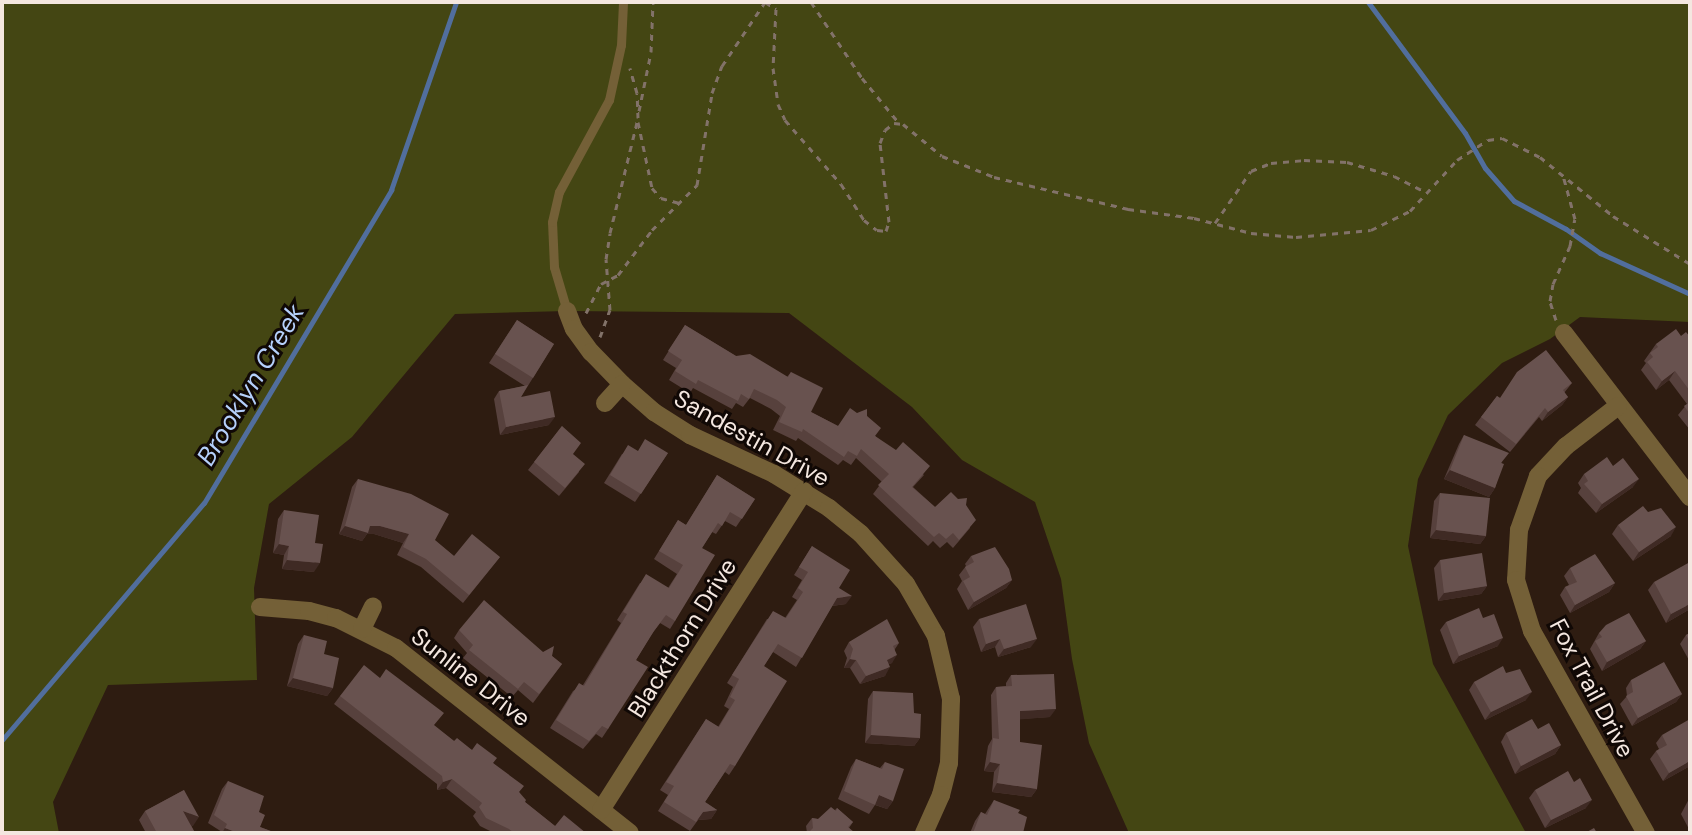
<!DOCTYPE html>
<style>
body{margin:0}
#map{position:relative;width:1692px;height:835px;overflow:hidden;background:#2e1c11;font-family:"DM Sans",sans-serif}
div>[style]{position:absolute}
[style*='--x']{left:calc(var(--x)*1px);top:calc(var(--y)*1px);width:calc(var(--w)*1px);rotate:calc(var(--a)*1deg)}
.green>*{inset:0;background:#444613}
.stream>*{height:5px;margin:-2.5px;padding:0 2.5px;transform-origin:2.5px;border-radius:2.5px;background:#516e9d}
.path>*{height:3px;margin-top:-1.5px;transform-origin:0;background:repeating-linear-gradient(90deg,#827269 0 6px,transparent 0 12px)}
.service>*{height:9px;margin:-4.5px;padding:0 4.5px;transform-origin:4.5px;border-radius:4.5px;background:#746037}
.minor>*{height:18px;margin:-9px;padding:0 9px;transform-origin:9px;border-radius:9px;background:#746037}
.wall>*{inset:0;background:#57413d}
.shaded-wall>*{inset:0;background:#3f2a24}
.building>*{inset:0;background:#68524f}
span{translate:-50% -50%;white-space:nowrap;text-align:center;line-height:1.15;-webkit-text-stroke:6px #100805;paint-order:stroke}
.street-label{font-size:24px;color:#f4e7e0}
.water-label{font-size:26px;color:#b5d0fb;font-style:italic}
.frame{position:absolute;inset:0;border:4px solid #f4e7e0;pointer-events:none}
</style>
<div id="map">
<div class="green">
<div style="clip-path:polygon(2px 2px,1690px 2px,1690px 322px,1580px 317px,1550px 339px,1502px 363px,1448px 415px,1418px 479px,1408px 546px,1433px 664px,1526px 833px,1129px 833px,1089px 743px,1072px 659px,1061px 579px,1035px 502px,962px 460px,912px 407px,789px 313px,567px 311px,455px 314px,352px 437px,269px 504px,254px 588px,257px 680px,108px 685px,53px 802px,59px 833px,2px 833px)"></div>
</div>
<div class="stream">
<div style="--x:1368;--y:2;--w:163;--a:53.5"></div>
<div style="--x:1465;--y:133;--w:40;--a:60.3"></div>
<div style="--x:1485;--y:168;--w:44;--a:48.7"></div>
<div style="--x:1514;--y:201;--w:59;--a:28.3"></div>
<div style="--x:1566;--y:229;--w:42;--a:35.2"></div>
<div style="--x:1600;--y:253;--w:99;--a:24.5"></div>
<div style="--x:2;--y:740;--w:311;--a:-49.6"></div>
<div style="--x:204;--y:503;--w:365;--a:-59.1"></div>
<div style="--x:391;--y:190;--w:199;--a:-70.9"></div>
</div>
<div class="path">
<div style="--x:765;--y:2;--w:13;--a:32"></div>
<div style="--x:776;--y:9;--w:59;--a:92.9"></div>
<div style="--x:773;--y:68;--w:36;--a:82"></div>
<div style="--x:778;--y:104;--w:17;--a:66"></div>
<div style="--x:785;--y:120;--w:85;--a:48.8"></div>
<div style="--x:841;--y:184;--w:43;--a:57.4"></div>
<div style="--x:864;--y:220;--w:16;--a:38"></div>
<div style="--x:877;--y:230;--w:9;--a:6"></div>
<div style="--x:886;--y:231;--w:9;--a:-72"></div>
<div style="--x:889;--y:222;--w:80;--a:-96.5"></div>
<div style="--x:880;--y:143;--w:14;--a:-69"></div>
<div style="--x:885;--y:130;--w:11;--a:-38"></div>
<div style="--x:894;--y:123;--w:9;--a:6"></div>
<div style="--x:903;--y:124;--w:50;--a:39.4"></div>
<div style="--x:942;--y:156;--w:56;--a:22"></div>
<div style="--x:994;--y:177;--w:138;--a:13.4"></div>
<div style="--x:1128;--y:209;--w:67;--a:7.8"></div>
<div style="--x:1194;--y:218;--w:59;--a:14.7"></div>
<div style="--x:1251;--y:233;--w:45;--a:5.1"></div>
<div style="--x:1296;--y:237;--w:75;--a:-5.3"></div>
<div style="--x:1371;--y:230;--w:43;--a:-26"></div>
<div style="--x:1410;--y:211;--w:69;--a:-47.3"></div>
<div style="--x:1457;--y:160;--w:37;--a:-33"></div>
<div style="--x:1488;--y:140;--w:14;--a:-8"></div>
<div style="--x:1502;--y:138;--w:42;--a:26.6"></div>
<div style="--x:1540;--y:157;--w:94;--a:38.9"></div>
<div style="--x:1613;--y:216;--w:91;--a:31.9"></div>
<div style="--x:811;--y:2;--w:92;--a:56.1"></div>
<div style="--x:862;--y:78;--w:58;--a:50.6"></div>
<div style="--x:639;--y:111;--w:60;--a:-78.5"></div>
<div style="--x:651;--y:52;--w:50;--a:-87.7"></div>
<div style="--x:638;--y:122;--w:67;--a:78"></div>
<div style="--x:652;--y:188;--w:13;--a:48"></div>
<div style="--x:661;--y:198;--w:20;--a:15"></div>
<div style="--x:1215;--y:223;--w:63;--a:-55.3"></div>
<div style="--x:1251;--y:171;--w:22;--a:-22"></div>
<div style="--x:1271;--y:163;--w:33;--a:-5"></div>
<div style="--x:1304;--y:160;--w:43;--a:2.7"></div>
<div style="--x:1347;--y:162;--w:49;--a:16.6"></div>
<div style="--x:1394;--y:176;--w:34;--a:27"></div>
<div style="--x:586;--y:313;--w:33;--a:-63"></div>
<div style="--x:601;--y:284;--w:19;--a:-28"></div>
<div style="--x:618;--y:275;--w:56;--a:-52.9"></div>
<div style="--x:652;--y:230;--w:64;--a:-45"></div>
<div style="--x:697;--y:185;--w:93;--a:-80.7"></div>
<div style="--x:712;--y:93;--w:29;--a:-70"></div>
<div style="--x:722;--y:66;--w:77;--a:-56.1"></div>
<div style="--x:1556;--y:320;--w:20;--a:-108"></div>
<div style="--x:1550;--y:301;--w:17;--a:-80"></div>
<div style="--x:1553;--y:284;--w:42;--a:-65.9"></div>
<div style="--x:1570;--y:246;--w:27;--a:-80"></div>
<div style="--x:1575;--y:219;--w:46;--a:-105.3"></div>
<div style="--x:600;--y:337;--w:29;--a:-70"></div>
<div style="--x:610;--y:310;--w:51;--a:-94.5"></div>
<div style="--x:606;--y:259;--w:26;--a:-81"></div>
<div style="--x:610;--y:233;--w:118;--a:-76.3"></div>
<div style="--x:638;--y:118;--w:25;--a:-92"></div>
<div style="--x:637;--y:93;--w:26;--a:-106"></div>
</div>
<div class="service">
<div style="--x:567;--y:311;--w:46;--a:-106.5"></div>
<div style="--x:554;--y:267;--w:45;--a:-92.5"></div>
<div style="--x:552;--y:222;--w:31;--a:-77"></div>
<div style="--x:559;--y:192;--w:105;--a:-61.5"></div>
<div style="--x:609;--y:100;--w:56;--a:-77.7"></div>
<div style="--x:621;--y:45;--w:43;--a:-87.3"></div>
</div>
<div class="minor">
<div style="--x:567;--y:311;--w:19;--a:69"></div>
<div style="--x:574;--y:329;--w:29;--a:54"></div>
<div style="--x:591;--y:352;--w:45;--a:45.9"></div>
<div style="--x:622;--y:384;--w:43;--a:41.2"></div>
<div style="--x:654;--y:412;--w:43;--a:32.6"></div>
<div style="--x:690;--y:435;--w:93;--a:24.9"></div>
<div style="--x:774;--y:474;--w:65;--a:31.7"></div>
<div style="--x:829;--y:508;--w:41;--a:39.1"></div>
<div style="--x:861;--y:534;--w:67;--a:48"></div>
<div style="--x:906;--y:584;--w:60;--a:60"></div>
<div style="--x:936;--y:636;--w:65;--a:76.6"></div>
<div style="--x:951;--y:699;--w:64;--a:91.8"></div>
<div style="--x:949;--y:763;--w:33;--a:104"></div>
<div style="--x:941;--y:795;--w:42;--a:114.1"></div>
<div style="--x:1564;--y:333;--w:207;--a:52.5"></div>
<div style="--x:605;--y:403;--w:25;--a:-48"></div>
<div style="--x:1618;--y:406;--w:66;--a:142.4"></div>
<div style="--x:1566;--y:446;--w:41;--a:133"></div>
<div style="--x:1538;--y:476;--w:57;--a:109.4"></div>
<div style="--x:1519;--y:530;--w:50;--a:93.4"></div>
<div style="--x:1516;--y:580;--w:53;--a:72.6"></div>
<div style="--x:1532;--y:631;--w:232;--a:60.6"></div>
<div style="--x:260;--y:607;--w:49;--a:4.7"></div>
<div style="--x:309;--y:611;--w:28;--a:15"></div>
<div style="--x:336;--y:618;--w:67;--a:26.6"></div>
<div style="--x:396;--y:648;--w:298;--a:38.3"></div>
<div style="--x:362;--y:629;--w:25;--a:-64"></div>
<div style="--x:601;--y:810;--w:378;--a:-57.5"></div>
</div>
<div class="wall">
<div style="clip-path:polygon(517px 320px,554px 344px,521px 397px,549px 425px,500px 435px,494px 399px,499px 391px,525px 386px,489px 363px)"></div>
<div style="clip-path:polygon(685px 325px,736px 356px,787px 377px,791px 372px,811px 412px,838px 426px,857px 413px,867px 416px,875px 436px,924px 475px,913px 487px,935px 507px,958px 499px,966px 505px,970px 528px,953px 548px,947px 542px,940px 548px,933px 541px,928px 546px,873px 494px,882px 482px,856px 458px,851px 465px,843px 460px,838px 465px,798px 438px,796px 441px,773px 430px,780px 416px,771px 409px,750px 398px,743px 407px,736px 403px,732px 409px,693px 388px,690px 393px,669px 380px,676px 368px,663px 360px)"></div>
<div style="clip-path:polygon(1681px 336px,1690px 337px,1690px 430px,1678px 415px,1687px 404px,1669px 380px,1656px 390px,1641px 370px,1646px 363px,1644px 361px,1656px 344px)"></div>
<div style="clip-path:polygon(1572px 383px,1564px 393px,1568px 397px,1562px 405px,1542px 421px,1539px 417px,1510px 452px,1475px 425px,1497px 396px,1500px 398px)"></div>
<div style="clip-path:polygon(562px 426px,579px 472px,559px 496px,528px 470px)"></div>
<div style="clip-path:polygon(1464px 435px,1502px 463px,1495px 488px,1489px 497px,1444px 479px,1459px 444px)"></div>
<div style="clip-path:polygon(637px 451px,668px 453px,635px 502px,604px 483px,622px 454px)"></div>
<div style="clip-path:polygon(1613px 466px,1633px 487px,1596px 513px,1578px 493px,1581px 488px,1578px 483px,1584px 474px)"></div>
<div style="clip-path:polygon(717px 475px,755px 499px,736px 527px,725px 521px,716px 534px,712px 532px,702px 548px,675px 621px,670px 629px,660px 623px,651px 635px,636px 660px,608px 729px,602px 738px,596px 734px,583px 749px,550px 728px,573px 691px,583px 685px,621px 623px,617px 620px,640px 583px,668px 588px,677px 574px,654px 559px,678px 520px,686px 525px)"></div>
<div style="clip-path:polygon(358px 479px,454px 556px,500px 557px,463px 603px,421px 567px,397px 555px,403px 543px,374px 534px,367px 534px,362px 541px,339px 534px,352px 487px)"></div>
<div style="clip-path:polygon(1440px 493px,1486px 536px,1480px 544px,1430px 538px,1434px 501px)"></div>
<div style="clip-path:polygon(284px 510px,315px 543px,314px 572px,282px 569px,284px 555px,273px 553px,278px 519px)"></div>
<div style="clip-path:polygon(1618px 525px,1671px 536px,1633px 561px,1612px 534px)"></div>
<div style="clip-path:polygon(812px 546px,839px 588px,846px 604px,832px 606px,796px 667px,773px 652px,764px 666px,735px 766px,729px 775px,725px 772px,705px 802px,717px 810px,711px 819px,698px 820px,690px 831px,658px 811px,668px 795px,660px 790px,706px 719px,718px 727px,729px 709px,724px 706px,733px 687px,727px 683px,767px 619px,785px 618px,797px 600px,792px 597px,802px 580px,794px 575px)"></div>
<div style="clip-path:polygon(971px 556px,1012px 580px,1006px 588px,968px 610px,957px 589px,962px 581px,959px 575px,966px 566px,965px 564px)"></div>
<div style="clip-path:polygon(1440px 560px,1487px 586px,1481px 594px,1438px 601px,1434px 568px)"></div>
<div style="clip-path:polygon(1570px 568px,1615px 583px,1609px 592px,1570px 613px,1560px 595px,1565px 587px,1569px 585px,1564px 576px)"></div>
<div style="clip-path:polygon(1654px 582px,1690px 609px,1666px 623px,1648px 590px)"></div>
<div style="clip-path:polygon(1483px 618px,1498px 646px,1453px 664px,1440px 630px,1446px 622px)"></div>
<div style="clip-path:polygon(979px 619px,1031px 647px,998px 657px,995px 647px,981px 652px,973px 627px)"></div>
<div style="clip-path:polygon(459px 630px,543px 652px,552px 656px,562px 664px,533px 703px,518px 690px,512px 697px,463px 658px,467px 653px,454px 638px)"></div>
<div style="clip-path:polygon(1599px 633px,1646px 641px,1640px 649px,1602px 671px,1590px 649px)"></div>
<div style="clip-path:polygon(1690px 633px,1690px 662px,1680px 644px,1686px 635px)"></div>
<div style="clip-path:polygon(304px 635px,324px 654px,333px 688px,327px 696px,287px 686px,298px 644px)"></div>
<div style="clip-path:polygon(849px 642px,899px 643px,895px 649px,892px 663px,889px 664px,885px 676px,860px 684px,850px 668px,844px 668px,847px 658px,844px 651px)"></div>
<div style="clip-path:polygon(1506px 673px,1526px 700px,1485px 720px,1469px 690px,1474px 682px)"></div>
<div style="clip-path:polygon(1011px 675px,1050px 717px,1020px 719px,1020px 742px,1037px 789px,1031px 797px,992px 792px,994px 772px,984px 771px,988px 746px,992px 739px,991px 695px,996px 687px,1006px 686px,1006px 683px)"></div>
<div style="clip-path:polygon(380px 678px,434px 726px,454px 741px,472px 750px,493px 763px,519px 792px,525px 802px,555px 826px,586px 833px,494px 833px,480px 826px,473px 816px,476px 812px,446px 788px,437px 790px,437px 784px,334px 704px,340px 696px)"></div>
<div style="clip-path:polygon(1631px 680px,1682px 694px,1676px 702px,1632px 726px,1620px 704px,1627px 696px,1626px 688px)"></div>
<div style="clip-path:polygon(873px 691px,914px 713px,920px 738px,914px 746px,865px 743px,868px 699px)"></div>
<div style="clip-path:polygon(1538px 729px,1561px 745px,1555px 754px,1515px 774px,1501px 742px,1506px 733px)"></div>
<div style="clip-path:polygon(1662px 735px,1690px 766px,1663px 781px,1650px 759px,1656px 751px,1659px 749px,1656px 743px)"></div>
<div style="clip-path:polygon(856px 759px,880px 768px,885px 762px,893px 801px,887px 809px,875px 805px,869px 814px,838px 799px,851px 767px)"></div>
<div style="clip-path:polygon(228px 781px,259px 812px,260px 827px,276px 833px,221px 833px,222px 832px,208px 823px,222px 789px)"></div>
<div style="clip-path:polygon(184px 790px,193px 826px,191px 825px,195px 833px,146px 833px,139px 820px,145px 811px)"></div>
<div style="clip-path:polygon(1535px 790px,1586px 808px,1545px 828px,1529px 798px)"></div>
<div style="clip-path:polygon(1690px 797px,1690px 831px,1681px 814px)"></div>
<div style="clip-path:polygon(994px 800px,1018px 813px,1023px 833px,970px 833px,975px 821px,981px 812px,985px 814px)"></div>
<div style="clip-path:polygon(837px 808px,853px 822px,849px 828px,855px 833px,807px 833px,806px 826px,812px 818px,818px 819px,835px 810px)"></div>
</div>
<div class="shaded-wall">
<div style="clip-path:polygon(1675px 371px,1669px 380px,1656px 390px,1662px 381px)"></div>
<div style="clip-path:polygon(1568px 397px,1562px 405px,1542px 421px,1548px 412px)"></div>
<div style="clip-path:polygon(555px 417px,549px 425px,500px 435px,506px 427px)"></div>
<div style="clip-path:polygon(1450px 470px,1495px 488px,1489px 497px,1444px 479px)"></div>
<div style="clip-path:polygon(1639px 479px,1633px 487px,1596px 513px,1602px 504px)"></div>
<div style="clip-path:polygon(345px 526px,380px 526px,409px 534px,403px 543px,374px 534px,367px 534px,362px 541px,339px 534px)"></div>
<div style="clip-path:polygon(1676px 527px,1671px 536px,1633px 561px,1639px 552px)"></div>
<div style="clip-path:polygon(1436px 530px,1486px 536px,1480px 544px,1430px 538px)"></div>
<div style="clip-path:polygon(279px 544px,289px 546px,284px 555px,273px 553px)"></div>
<div style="clip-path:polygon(287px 560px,320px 563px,314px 572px,282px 569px)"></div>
<div style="clip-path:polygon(1012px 580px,1006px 588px,968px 610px,974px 602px)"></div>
<div style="clip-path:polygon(1615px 583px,1609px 592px,1570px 613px,1575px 605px)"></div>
<div style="clip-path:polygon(1487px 586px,1481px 594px,1438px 601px,1444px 593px)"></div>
<div style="clip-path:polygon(852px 596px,846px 604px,831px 606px,837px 598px)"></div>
<div style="clip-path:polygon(1690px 604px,1690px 609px,1666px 623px,1671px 614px)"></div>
<div style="clip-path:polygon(1503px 638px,1498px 646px,1453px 664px,1459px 656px)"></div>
<div style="clip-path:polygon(1000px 639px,995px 647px,981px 652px,986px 644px)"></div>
<div style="clip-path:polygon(1037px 639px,1031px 647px,998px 657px,1004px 649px)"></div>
<div style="clip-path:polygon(1646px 641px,1640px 649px,1602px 671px,1607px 662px)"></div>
<div style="clip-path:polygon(897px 655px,892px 663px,881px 668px,887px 660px)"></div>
<div style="clip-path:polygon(850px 659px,856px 660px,850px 668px,844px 668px)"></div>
<div style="clip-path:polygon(890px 667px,885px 676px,860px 684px,866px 676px)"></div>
<div style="clip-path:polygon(293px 678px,333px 688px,327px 696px,287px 686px)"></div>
<div style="clip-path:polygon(1532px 692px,1526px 700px,1485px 720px,1491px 712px)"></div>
<div style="clip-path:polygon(1682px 694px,1676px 702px,1632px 726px,1638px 718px)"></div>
<div style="clip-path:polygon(1056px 709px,1050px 717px,1014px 720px,1020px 711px)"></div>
<div style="clip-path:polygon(871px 735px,920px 738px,914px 746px,865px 743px)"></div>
<div style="clip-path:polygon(1561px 745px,1555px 754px,1515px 774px,1521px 766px)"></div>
<div style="clip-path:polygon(1690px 761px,1690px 766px,1663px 781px,1669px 773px)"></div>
<div style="clip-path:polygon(990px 762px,1000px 764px,994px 772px,984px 771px)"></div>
<div style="clip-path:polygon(452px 779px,446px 788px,437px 790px,443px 782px)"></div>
<div style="clip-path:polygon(997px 783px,1037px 789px,1031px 797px,992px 792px)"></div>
<div style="clip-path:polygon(879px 795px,893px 801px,887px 809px,873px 804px)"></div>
<div style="clip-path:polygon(1592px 800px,1586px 808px,1545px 828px,1551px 820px)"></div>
<div style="clip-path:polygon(717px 810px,711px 819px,697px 820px,703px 812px)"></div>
<div style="clip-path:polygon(183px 811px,199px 817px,193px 826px,177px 819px)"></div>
<div style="clip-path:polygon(225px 828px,238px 833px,222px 833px)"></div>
</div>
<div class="building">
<div style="clip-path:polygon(517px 320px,554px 344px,533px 378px,495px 354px)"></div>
<div style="clip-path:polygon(685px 325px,736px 356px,750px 354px,788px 377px,791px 372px,823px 388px,811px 412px,838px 426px,850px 408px,857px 413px,867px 409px,867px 416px,881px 428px,875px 436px,896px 450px,903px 442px,930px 466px,912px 487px,935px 507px,951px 492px,958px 499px,967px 498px,966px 505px,976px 520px,959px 540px,953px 533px,946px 539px,939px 533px,934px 537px,878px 485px,889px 474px,861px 449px,857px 456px,848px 451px,844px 457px,803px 429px,802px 432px,779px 422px,786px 407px,777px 400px,754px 389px,749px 399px,741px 394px,738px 401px,698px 380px,696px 384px,675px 371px,682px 360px,668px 351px)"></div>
<div style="clip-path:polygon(1676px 329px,1681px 336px,1686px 332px,1690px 337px,1690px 391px,1675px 371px,1662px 381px,1647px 362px,1653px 357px,1650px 353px,1658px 347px,1656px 344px)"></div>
<div style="clip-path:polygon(1546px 350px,1572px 383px,1563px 390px,1568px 397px,1548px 412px,1545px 408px,1516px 444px,1481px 417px,1497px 396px,1500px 398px,1517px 372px)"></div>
<div style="clip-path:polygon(528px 385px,521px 397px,550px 391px,555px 417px,506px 427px,499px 391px)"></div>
<div style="clip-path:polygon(1690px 402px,1690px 414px,1684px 406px)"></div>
<div style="clip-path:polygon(562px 426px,581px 443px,573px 454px,585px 464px,565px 488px,534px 462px)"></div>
<div style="clip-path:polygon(1464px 435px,1509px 453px,1501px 463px,1504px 464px,1495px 488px,1450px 470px)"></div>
<div style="clip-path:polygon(645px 439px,668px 453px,641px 494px,610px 475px,628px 445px,638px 451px)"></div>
<div style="clip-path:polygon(1607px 457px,1613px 466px,1623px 458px,1639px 479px,1602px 504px,1584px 484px,1588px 481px,1584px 474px)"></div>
<div style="clip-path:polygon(717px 475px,755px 499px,742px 519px,730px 512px,722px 526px,718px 523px,702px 548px,715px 555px,675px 621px,666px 615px,654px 631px,636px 660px,648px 667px,608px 729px,602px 726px,589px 741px,556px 720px,579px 683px,584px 686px,627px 614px,623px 612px,646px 574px,669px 588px,683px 565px,659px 551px,678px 520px,686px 525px)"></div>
<div style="clip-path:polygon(358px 479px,411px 494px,449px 514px,435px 540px,454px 556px,472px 534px,500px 557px,469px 595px,426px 559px,403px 547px,409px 534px,380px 526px,370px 526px,368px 533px,345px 526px)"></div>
<div style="clip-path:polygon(1440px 493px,1490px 498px,1486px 536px,1436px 530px)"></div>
<div style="clip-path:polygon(1643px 506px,1648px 512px,1661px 508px,1676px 527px,1639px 552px,1618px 525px)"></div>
<div style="clip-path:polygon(284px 510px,319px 515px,315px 543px,323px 544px,320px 563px,287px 560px,289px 546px,279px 544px)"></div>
<div style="clip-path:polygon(812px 546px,850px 570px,839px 588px,852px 596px,837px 598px,802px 658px,778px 644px,764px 666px,787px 681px,735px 766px,730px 764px,705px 802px,717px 810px,703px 812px,696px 822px,664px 802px,674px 786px,666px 782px,706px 719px,719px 727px,735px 700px,730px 697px,739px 679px,732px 675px,773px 611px,786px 618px,803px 592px,798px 588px,808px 572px,799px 567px)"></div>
<div style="clip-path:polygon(995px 547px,1009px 569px,1012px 580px,974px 602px,963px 581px,970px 577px,965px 567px,974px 562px,971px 556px)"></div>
<div style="clip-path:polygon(1482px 553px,1487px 586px,1444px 593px,1440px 560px)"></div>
<div style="clip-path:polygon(1595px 554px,1615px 583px,1575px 605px,1565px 587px,1577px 582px,1570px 568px)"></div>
<div style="clip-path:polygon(1690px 562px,1690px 604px,1671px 614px,1654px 582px)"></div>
<div style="clip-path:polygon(484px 600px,543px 652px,554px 646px,552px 656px,562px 664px,539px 694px,524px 682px,518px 689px,469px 650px,473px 645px,459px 630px)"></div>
<div style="clip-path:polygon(1026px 604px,1037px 639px,1004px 649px,1000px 639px,986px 644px,979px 619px)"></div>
<div style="clip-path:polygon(1479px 608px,1483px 618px,1494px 614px,1503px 638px,1459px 656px,1446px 622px)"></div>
<div style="clip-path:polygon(1629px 613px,1646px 641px,1607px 662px,1595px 641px,1602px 637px,1599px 633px,1606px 625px)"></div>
<div style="clip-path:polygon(887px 619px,899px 643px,893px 646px,897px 655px,887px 660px,890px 667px,866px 676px,856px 660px,850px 659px,853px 649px,849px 642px)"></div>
<div style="clip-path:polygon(1690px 633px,1690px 643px,1686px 635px)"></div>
<div style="clip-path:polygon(304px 635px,327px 641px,324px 654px,339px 658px,333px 688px,293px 678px)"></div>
<div style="clip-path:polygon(1664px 662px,1682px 694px,1638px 718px,1626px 696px,1633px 692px,1631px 680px)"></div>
<div style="clip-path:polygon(364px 665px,380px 678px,386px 669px,444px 713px,434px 725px,454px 741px,457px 738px,472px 750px,477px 743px,497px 758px,493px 763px,524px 786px,519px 792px,526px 800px,525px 802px,555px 826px,564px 815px,586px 833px,514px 833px,509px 829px,486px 818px,479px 807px,482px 803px,452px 779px,443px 782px,442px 776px,340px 696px)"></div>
<div style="clip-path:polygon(1503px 666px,1506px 673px,1520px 669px,1532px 692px,1491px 712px,1474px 682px)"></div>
<div style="clip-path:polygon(1054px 674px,1056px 709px,1020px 711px,1020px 742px,1042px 745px,1037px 789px,997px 783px,1000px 764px,990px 762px,993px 738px,999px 739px,996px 687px,1012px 686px,1011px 675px)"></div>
<div style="clip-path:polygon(873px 691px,913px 693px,914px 713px,921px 714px,920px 738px,871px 735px)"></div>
<div style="clip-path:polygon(1532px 719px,1538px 729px,1549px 723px,1561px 745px,1521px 766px,1506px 733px)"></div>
<div style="clip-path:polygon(1690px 719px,1690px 761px,1669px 773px,1656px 751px,1667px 745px,1662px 735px)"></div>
<div style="clip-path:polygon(856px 759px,882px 769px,885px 762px,904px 769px,893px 801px,879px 795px,875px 805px,844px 791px)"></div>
<div style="clip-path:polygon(1568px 771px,1574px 782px,1580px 778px,1592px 800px,1551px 820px,1535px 790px)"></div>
<div style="clip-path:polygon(228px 781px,264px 796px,259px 812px,265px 815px,260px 827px,276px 833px,238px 833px,225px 828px,227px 824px,214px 815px)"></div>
<div style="clip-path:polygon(184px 790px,199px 817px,183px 811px,195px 833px,157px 833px,145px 811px)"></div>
<div style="clip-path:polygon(994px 800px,1020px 810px,1018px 813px,1027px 817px,1023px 833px,973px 833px,981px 812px,987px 815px)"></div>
<div style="clip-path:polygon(831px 807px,836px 811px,837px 808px,853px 822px,848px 827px,855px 833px,808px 833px,813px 828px,812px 818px,818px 819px)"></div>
<div style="clip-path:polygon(1594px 828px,1597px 833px,1585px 833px)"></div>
</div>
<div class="street-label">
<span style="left:752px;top:438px;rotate:29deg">Sandestin Drive</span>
<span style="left:682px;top:638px;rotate:-58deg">Blackthorn Drive</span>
<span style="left:471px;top:677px;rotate:38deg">Sunline Drive</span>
<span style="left:1592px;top:688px;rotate:62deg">Fox Trail Drive</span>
</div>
<div class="water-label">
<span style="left:251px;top:385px;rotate:-59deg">Brooklyn Creek</span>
</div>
<div class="frame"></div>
</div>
